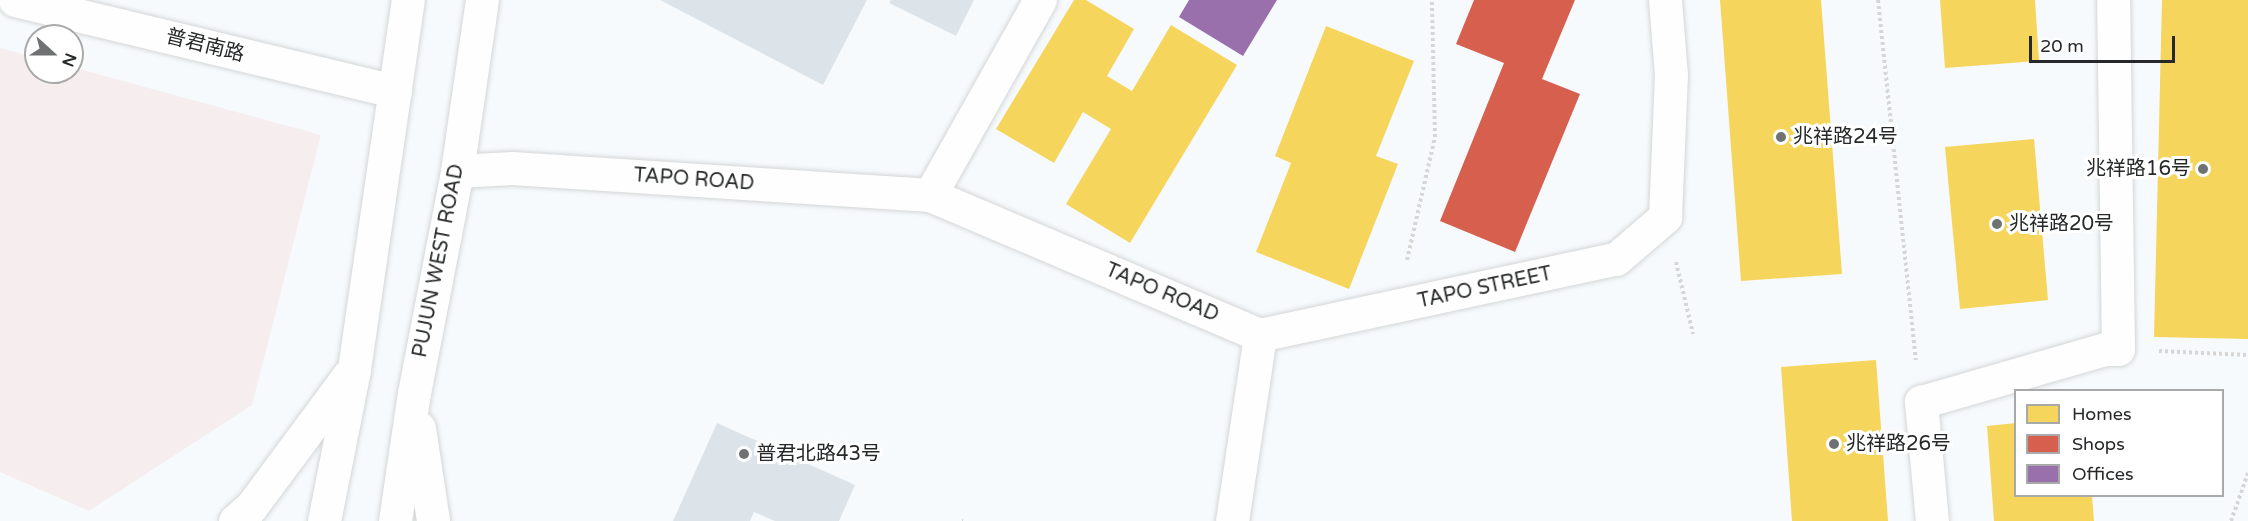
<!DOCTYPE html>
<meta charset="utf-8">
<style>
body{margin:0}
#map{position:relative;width:2248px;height:521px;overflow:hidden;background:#f7fafc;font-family:"Varela Round","Noto Sans SC",sans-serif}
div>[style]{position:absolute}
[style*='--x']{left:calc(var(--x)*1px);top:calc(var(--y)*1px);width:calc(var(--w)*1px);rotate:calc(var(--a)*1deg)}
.commercial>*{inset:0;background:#f6eeee}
.homes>*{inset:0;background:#f6d55c}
.shops>*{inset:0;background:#d6604d}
.offices>*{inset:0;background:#9970ab}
.building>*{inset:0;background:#dde4e9}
.path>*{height:4px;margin-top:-2px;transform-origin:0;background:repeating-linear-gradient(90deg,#d6d6d7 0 3px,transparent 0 6px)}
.roads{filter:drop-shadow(0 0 2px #d4d6d7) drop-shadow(0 0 2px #d4d6d7)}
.minor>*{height:33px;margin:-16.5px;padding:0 16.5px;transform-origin:16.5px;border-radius:16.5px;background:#fefeff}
.major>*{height:33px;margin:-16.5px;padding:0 16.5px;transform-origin:16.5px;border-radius:16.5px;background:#fefeff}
.dots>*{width:16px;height:16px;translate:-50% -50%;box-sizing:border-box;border:3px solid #fff;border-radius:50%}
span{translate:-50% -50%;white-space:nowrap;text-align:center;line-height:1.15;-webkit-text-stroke:6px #fff;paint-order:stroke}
.street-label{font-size:20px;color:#262829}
.poi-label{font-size:20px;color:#262829}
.left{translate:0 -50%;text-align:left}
.right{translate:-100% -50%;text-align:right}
.legend{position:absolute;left:2014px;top:389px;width:210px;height:108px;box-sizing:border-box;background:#fff;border:2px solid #a8a9a9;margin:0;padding:8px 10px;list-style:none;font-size:18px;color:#262829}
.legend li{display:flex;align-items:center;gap:12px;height:30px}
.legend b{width:30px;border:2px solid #a8a9a9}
.north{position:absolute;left:24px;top:24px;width:60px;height:60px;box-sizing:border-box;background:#fff;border:2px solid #a8a9a9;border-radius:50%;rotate:111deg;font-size:16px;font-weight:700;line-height:24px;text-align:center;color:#262829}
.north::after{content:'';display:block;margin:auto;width:21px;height:27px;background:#6f7273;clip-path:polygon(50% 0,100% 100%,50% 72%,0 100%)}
.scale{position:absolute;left:2029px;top:36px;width:146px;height:27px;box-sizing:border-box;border:3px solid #262829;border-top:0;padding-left:8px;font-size:18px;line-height:21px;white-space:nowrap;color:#262829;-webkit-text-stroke:4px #fff;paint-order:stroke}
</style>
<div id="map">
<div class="commercial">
<div style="clip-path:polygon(0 48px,36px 58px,36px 72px,72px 72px,72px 67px,321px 135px,252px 405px,89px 511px,0 472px)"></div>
</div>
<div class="homes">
<div style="clip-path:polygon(1074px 0,1086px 0,1134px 29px,1107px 76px,1132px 91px,1171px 25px,1237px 65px,1130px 243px,1066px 204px,1111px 129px,1083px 112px,1054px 163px,996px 129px)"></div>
<div style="clip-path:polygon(1720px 0,1821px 0,1842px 274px,1741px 281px)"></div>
<div style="clip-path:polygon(1940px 0,2035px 0,2039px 61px,1945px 68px)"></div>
<div style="clip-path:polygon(2162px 0,2248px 0,2248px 339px,2154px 337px)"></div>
<div style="clip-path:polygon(1326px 26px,1414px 61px,1376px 156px,1398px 164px,1349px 289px,1256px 252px,1291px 163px,1275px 156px)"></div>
<div style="clip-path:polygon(2034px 139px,2048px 300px,1960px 309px,1945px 147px)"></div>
<div style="clip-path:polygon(1876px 360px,1888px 521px,1792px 521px,1781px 367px)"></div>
<div style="clip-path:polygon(2016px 423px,2016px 496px,2092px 496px,2094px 521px,1994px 521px,1987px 426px)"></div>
</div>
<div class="shops">
<div style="clip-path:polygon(1474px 0,1575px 0,1542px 79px,1580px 94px,1515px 252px,1440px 221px,1504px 63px,1456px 44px)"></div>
</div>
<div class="offices">
<div style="clip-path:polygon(1189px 0,1277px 0,1243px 56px,1179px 17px)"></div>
</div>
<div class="building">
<div style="clip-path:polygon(660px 0,867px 0,823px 85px)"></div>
<div style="clip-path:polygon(891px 0,974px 0,956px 36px,889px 3px)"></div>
<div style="clip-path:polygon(717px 423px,855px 485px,839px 521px,775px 521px,754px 512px,750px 521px,673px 521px)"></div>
</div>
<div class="path">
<div style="--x:1878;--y:0;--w:362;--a:84"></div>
<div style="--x:1407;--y:260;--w:126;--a:-77.2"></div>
<div style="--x:1435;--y:137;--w:137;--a:-91.3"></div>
<div style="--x:1676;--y:262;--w:74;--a:76.7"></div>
<div style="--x:2159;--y:351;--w:89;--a:2.6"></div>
<div style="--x:962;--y:521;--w:1;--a:0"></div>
<div style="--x:2231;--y:521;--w:51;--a:-70.5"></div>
</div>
<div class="roads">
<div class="minor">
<div style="--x:15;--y:0;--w:391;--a:13.5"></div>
<div style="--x:457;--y:171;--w:55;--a:-3.1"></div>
<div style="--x:512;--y:168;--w:419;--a:3.7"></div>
<div style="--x:930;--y:195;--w:358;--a:23"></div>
<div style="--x:930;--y:195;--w:224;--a:-60.6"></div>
<div style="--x:1232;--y:521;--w:188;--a:-81.4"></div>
<div style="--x:1260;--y:335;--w:364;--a:-12.1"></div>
<div style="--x:1616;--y:259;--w:65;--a:-40.6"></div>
<div style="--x:1665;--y:217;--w:142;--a:-87.6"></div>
<div style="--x:1671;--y:75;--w:75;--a:-94.6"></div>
<div style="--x:1932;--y:521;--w:120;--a:-95.3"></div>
<div style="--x:1921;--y:402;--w:191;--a:-16.1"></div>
<div style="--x:2105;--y:349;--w:13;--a:0"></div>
<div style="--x:2118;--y:349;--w:349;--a:-90.8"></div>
</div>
<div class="major">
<div style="--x:419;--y:428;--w:94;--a:81.4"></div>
<div style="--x:235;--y:521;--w:21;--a:-41"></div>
<div style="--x:251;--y:507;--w:164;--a:-53.4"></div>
<div style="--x:324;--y:521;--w:155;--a:-78.8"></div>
<div style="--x:354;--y:369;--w:373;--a:-81.7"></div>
<div style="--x:395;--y:521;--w:129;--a:-81.6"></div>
<div style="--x:414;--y:393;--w:226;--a:-79"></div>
<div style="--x:457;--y:171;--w:173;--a:-81.7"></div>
</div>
</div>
<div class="dots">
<div style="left:1781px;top:137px;background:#6f7273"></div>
<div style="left:2203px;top:169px;background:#6f7273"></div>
<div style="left:1997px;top:224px;background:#6f7273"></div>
<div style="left:1834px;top:444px;background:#6f7273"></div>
<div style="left:744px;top:454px;background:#6f7273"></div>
</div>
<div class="street-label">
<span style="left:205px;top:46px;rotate:14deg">普君南路</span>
<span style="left:694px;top:180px;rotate:4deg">TAPO ROAD</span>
<span style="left:439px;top:261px;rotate:-79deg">PUJUN WEST ROAD</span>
<span style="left:1485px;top:288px;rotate:-12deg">TAPO STREET</span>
<span style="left:1162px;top:293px;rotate:23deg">TAPO ROAD</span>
</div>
<div class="poi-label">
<span class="left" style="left:1793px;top:137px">兆祥路24号</span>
<span class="right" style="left:2191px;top:169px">兆祥路16号</span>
<span class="left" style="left:2009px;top:224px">兆祥路20号</span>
<span class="left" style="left:1846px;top:444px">兆祥路26号</span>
<span class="left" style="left:756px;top:454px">普君北路43号</span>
</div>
<ul class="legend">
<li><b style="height:16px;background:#f6d55c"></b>Homes</li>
<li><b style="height:16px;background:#d6604d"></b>Shops</li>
<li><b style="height:16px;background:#9970ab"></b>Offices</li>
</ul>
<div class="north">N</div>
<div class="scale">20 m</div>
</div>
